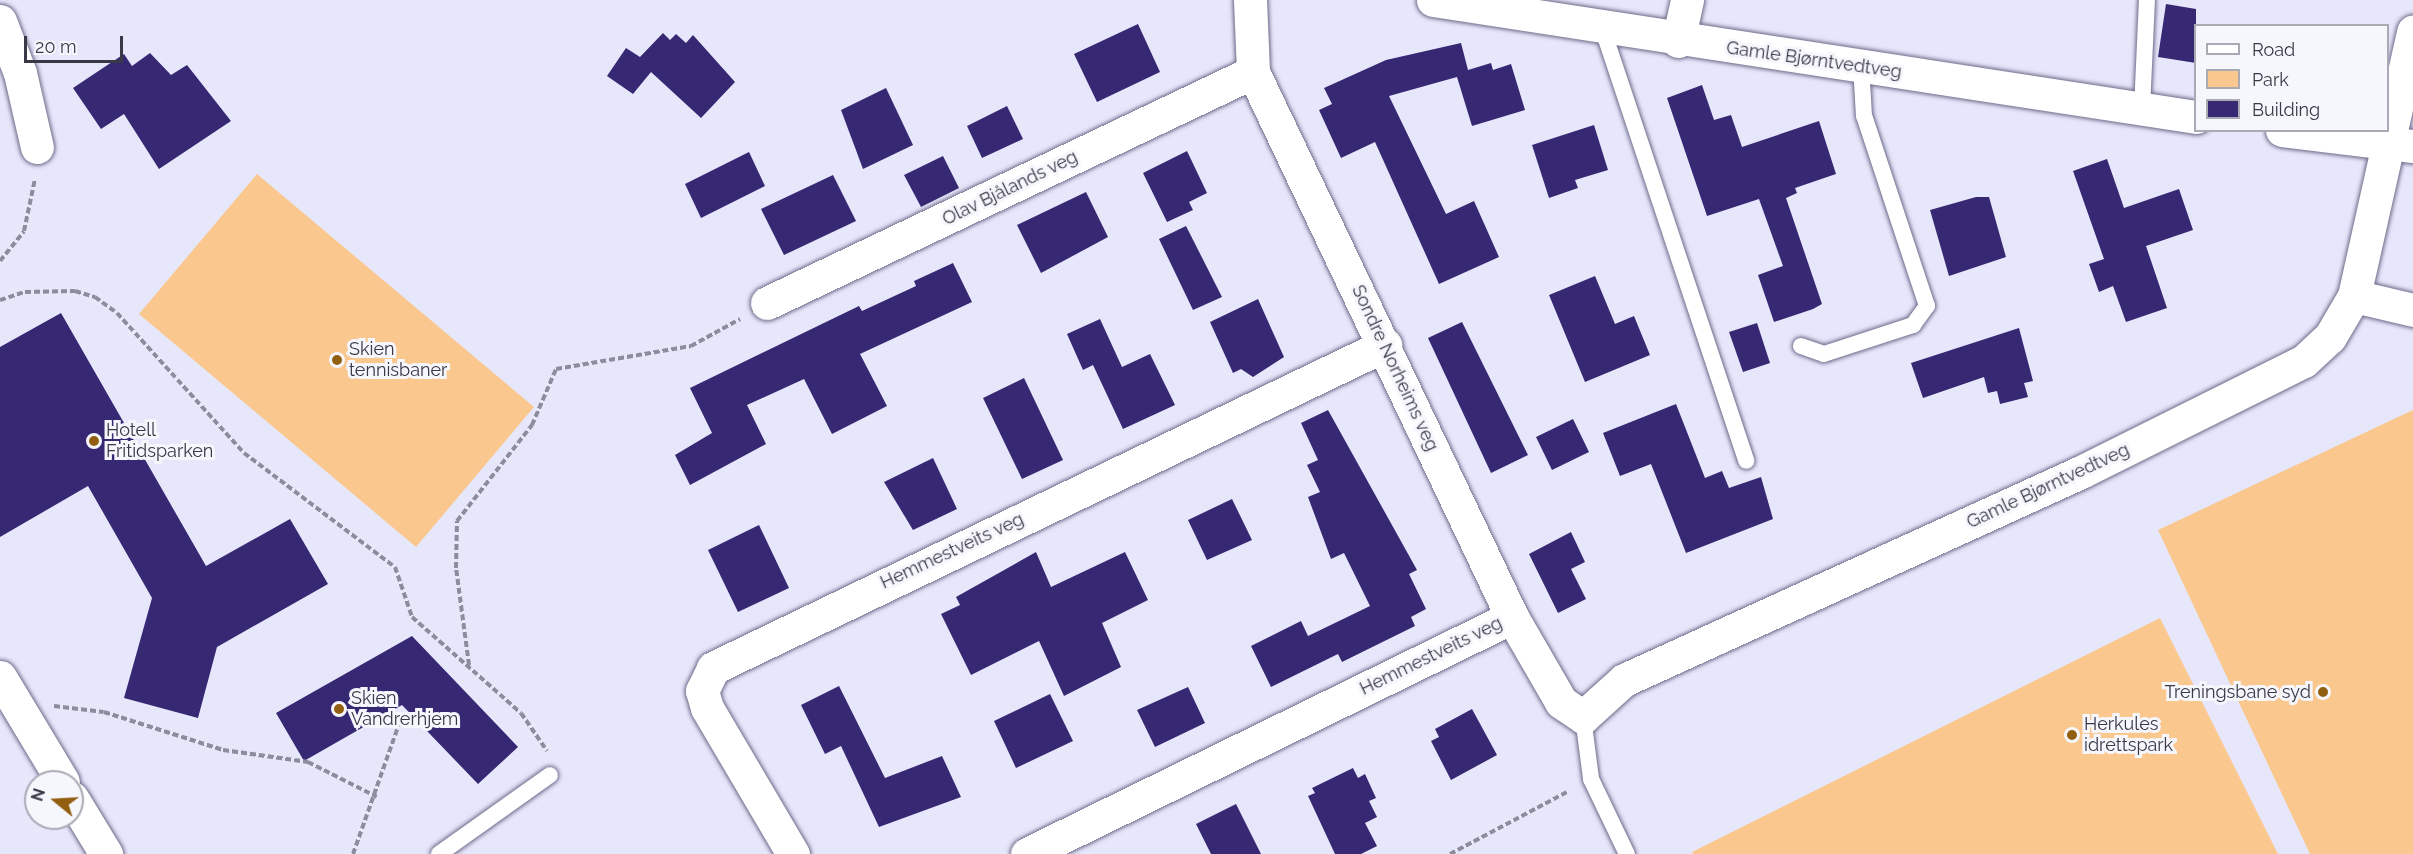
<!DOCTYPE html>
<meta charset="utf-8">
<style>
body{margin:0}
#map{position:relative;width:2413px;height:854px;overflow:hidden;background:#e7e7fc;font-family:Raleway,sans-serif}
div>[style]{position:absolute}
[style*='--x']{left:calc(var(--x)*1px);top:calc(var(--y)*1px);width:calc(var(--w)*1px);rotate:calc(var(--a)*1deg)}
.green>*{inset:0;background:#fac88e}
.building>*{inset:0;background:#372873}
.path>*{height:4px;margin-top:-2px;transform-origin:0;background:repeating-linear-gradient(90deg,#8c8c9d 0 6px,transparent 0 9px)}
.roads{filter:drop-shadow(0 0 2px #6d6b8a) drop-shadow(0 0 2px #6d6b8a)}
.lane>*{height:16px;margin:-8px;padding:0 8px;transform-origin:8px;border-radius:8px;background:#fff}
.street>*{height:33px;margin:-16.5px;padding:0 16.5px;transform-origin:16.5px;border-radius:16.5px;background:#fff}
.dots>*{width:16px;height:16px;translate:-50% -50%;box-sizing:border-box;border:3px solid #f6f6fd;border-radius:50%}
span{translate:-50% -50%;white-space:nowrap;text-align:center;line-height:1.15;-webkit-text-stroke:6px #f6f6fd;paint-order:stroke}
.street-label{font-size:18px;color:#393846}
.poi-label{font-size:18px;color:#393846}
.left{translate:0 -50%;text-align:left}
.right{translate:-100% -50%;text-align:right}
.legend{position:absolute;left:2194px;top:24px;width:195px;height:108px;box-sizing:border-box;background:#f6f6fd;border:2px solid #aaaab4;margin:0;padding:8px 10px;list-style:none;font-size:18px;color:#393846}
.legend li{display:flex;align-items:center;gap:12px;height:30px}
.legend b{width:30px;border:2px solid #aaaab4}
.north{position:absolute;left:24px;top:770px;width:60px;height:60px;box-sizing:border-box;background:#f6f6fd;border:2px solid #aaaab4;border-radius:50%;rotate:288deg;font-size:16px;font-weight:700;line-height:24px;text-align:center;color:#393846}
.north::after{content:'';display:block;margin:auto;width:21px;height:27px;background:#925f11;clip-path:polygon(50% 0,100% 100%,50% 72%,0 100%)}
.scale{position:absolute;left:24px;top:36px;width:99px;height:27px;box-sizing:border-box;border:3px solid #393846;border-top:0;padding-left:8px;font-size:18px;line-height:21px;white-space:nowrap;color:#393846;-webkit-text-stroke:4px #f6f6fd;paint-order:stroke}
</style>
<div id="map">
<div class="green">
<div style="clip-path:polygon(257px 174px,534px 407px,416px 547px,139px 314px)"></div>
<div style="clip-path:polygon(2413px 410px,2413px 854px,2310px 854px,2158px 530px)"></div>
<div style="clip-path:polygon(2160px 618px,2278px 854px,1693px 854px,1692px 852px)"></div>
</div>
<div class="building">
<div style="clip-path:polygon(2166px 4px,2196px 9px,2196px 63px,2158px 57px)"></div>
<div style="clip-path:polygon(1138px 24px,1160px 72px,1097px 102px,1074px 54px)"></div>
<div style="clip-path:polygon(663px 33px,670px 40px,676px 34px,686px 43px,693px 35px,735px 82px,701px 118px,651px 72px,633px 94px,607px 76px,626px 48px,640px 57px)"></div>
<div style="clip-path:polygon(1461px 43px,1468px 70px,1491px 63px,1493px 70px,1511px 64px,1525px 110px,1472px 126px,1457px 77px,1389px 96px,1446px 214px,1474px 201px,1499px 257px,1439px 284px,1375px 142px,1341px 158px,1319px 110px,1332px 104px,1324px 88px,1386px 60px)"></div>
<div style="clip-path:polygon(150px 53px,171px 75px,187px 65px,231px 121px,159px 169px,124px 114px,101px 129px,73px 88px,124px 54px,132px 66px)"></div>
<div style="clip-path:polygon(1702px 85px,1714px 120px,1731px 115px,1742px 147px,1819px 121px,1836px 174px,1795px 188px,1797px 193px,1786px 198px,1822px 304px,1813px 309px,1774px 322px,1758px 275px,1783px 266px,1759px 199px,1707px 216px,1667px 98px)"></div>
<div style="clip-path:polygon(886px 88px,913px 145px,863px 169px,841px 110px)"></div>
<div style="clip-path:polygon(1007px 106px,1023px 139px,982px 158px,967px 126px)"></div>
<div style="clip-path:polygon(1594px 125px,1608px 170px,1575px 180px,1578px 188px,1549px 198px,1532px 145px)"></div>
<div style="clip-path:polygon(1187px 151px,1207px 193px,1189px 202px,1193px 210px,1167px 222px,1143px 173px)"></div>
<div style="clip-path:polygon(749px 152px,765px 186px,701px 218px,685px 184px)"></div>
<div style="clip-path:polygon(943px 156px,959px 188px,921px 207px,904px 175px)"></div>
<div style="clip-path:polygon(2107px 159px,2124px 208px,2179px 189px,2193px 230px,2146px 246px,2167px 308px,2126px 322px,2113px 286px,2099px 292px,2089px 264px,2104px 259px,2073px 171px)"></div>
<div style="clip-path:polygon(833px 175px,856px 221px,784px 255px,761px 209px)"></div>
<div style="clip-path:polygon(1086px 192px,1108px 237px,1041px 273px,1017px 225px)"></div>
<div style="clip-path:polygon(1976px 197px,1989px 197px,2006px 257px,1949px 276px,1930px 210px)"></div>
<div style="clip-path:polygon(1186px 226px,1222px 297px,1193px 310px,1159px 239px)"></div>
<div style="clip-path:polygon(953px 263px,972px 302px,860px 354px,887px 406px,832px 434px,804px 379px,747px 405px,766px 444px,690px 485px,675px 455px,712px 433px,690px 388px,859px 306px,862px 311px,916px 286px,914px 281px)"></div>
<div style="clip-path:polygon(1595px 276px,1615px 324px,1634px 316px,1650px 355px,1585px 382px,1549px 295px)"></div>
<div style="clip-path:polygon(1258px 299px,1284px 357px,1253px 377px,1241px 369px,1233px 373px,1210px 322px)"></div>
<div style="clip-path:polygon(61px 313px,206px 566px,290px 519px,328px 584px,217px 647px,198px 718px,124px 698px,152px 598px,88px 486px,0 537px,0 347px)"></div>
<div style="clip-path:polygon(1100px 319px,1122px 367px,1150px 354px,1175px 405px,1123px 429px,1093px 365px,1083px 370px,1067px 334px)"></div>
<div style="clip-path:polygon(1462px 322px,1528px 455px,1491px 473px,1428px 338px)"></div>
<div style="clip-path:polygon(1757px 323px,1770px 363px,1743px 372px,1729px 332px)"></div>
<div style="clip-path:polygon(2019px 328px,2033px 381px,2024px 383px,2028px 397px,2000px 404px,1997px 391px,1988px 393px,1984px 377px,1923px 398px,1911px 363px)"></div>
<div style="clip-path:polygon(1024px 378px,1063px 460px,1022px 479px,983px 398px)"></div>
<div style="clip-path:polygon(1676px 404px,1705px 478px,1722px 471px,1729px 488px,1761px 477px,1773px 519px,1686px 553px,1651px 464px,1620px 476px,1603px 433px)"></div>
<div style="clip-path:polygon(1328px 410px,1417px 570px,1409px 574px,1426px 609px,1411px 617px,1415px 626px,1342px 662px,1338px 654px,1271px 687px,1251px 646px,1301px 621px,1308px 636px,1370px 606px,1344px 553px,1331px 559px,1308px 497px,1320px 492px,1307px 465px,1318px 460px,1301px 423px)"></div>
<div style="clip-path:polygon(1573px 419px,1589px 452px,1552px 470px,1536px 437px)"></div>
<div style="clip-path:polygon(933px 458px,957px 509px,913px 530px,884px 482px)"></div>
<div style="clip-path:polygon(1232px 499px,1252px 540px,1207px 560px,1188px 520px)"></div>
<div style="clip-path:polygon(759px 525px,789px 588px,738px 612px,708px 550px)"></div>
<div style="clip-path:polygon(1571px 532px,1585px 562px,1571px 569px,1586px 599px,1558px 613px,1529px 554px)"></div>
<div style="clip-path:polygon(1036px 552px,1051px 587px,1125px 552px,1148px 600px,1102px 623px,1121px 667px,1064px 696px,1039px 641px,971px 675px,941px 614px,960px 605px,956px 597px)"></div>
<div style="clip-path:polygon(412px 636px,518px 747px,478px 784px,402px 705px,304px 761px,276px 713px)"></div>
<div style="clip-path:polygon(839px 686px,885px 778px,942px 756px,961px 797px,879px 827px,841px 746px,825px 754px,801px 705px)"></div>
<div style="clip-path:polygon(1188px 687px,1205px 723px,1155px 747px,1137px 710px)"></div>
<div style="clip-path:polygon(1050px 694px,1073px 741px,1016px 768px,994px 721px)"></div>
<div style="clip-path:polygon(1472px 709px,1497px 755px,1451px 780px,1431px 741px,1439px 737px,1435px 729px)"></div>
<div style="clip-path:polygon(1353px 768px,1358px 778px,1365px 774px,1376px 798px,1369px 801px,1377px 817px,1365px 823px,1377px 846px,1361px 854px,1335px 854px,1308px 796px,1315px 793px,1312px 788px)"></div>
<div style="clip-path:polygon(1236px 804px,1261px 854px,1211px 854px,1196px 824px)"></div>
</div>
<div class="path">
<div style="--x:0;--y:261;--w:38;--a:-51"></div>
<div style="--x:24;--y:231;--w:53;--a:-78.1"></div>
<div style="--x:0;--y:300;--w:26;--a:-18"></div>
<div style="--x:25;--y:292;--w:50;--a:-1.1"></div>
<div style="--x:75;--y:291;--w:21;--a:17"></div>
<div style="--x:95;--y:297;--w:27;--a:36"></div>
<div style="--x:117;--y:313;--w:189;--a:47.8"></div>
<div style="--x:244;--y:453;--w:189;--a:37.1"></div>
<div style="--x:395;--y:567;--w:53;--a:71.2"></div>
<div style="--x:412;--y:617;--w:145;--a:41.4"></div>
<div style="--x:521;--y:713;--w:46;--a:55.6"></div>
<div style="--x:469;--y:665;--w:98;--a:-97.6"></div>
<div style="--x:456;--y:568;--w:47;--a:-88.8"></div>
<div style="--x:457;--y:521;--w:122;--a:-52"></div>
<div style="--x:532;--y:425;--w:61;--a:-66.8"></div>
<div style="--x:556;--y:369;--w:137;--a:-9.7"></div>
<div style="--x:691;--y:346;--w:56;--a:-28.9"></div>
<div style="--x:54;--y:706;--w:50;--a:6.8"></div>
<div style="--x:104;--y:712;--w:125;--a:17.7"></div>
<div style="--x:223;--y:750;--w:86;--a:8"></div>
<div style="--x:308;--y:762;--w:77;--a:26.9"></div>
<div style="--x:353;--y:854;--w:141;--a:-70.5"></div>
<div style="--x:1450;--y:854;--w:135;--a:-27.9"></div>
</div>
<div class="roads">
<div class="lane">
<div style="--x:1603;--y:30;--w:454;--a:71.6"></div>
<div style="--x:2142;--y:109;--w:109;--a:-87.4"></div>
<div style="--x:1801;--y:346;--w:24;--a:19"></div>
<div style="--x:1824;--y:354;--w:94;--a:-18"></div>
<div style="--x:1913;--y:325;--w:24;--a:-54"></div>
<div style="--x:1927;--y:306;--w:200;--a:-108.3"></div>
<div style="--x:1864;--y:116;--w:50;--a:-93.4"></div>
<div style="--x:1583;--y:717;--w:63;--a:82.6"></div>
<div style="--x:1591;--y:779;--w:83;--a:64.4"></div>
<div style="--x:439;--y:854;--w:136;--a:-35.4"></div>
</div>
<div class="street">
<div style="--x:1250;--y:0;--w:72;--a:87.6"></div>
<div style="--x:1253;--y:72;--w:603;--a:64.58"></div>
<div style="--x:1512;--y:617;--w:98;--a:60"></div>
<div style="--x:1561;--y:702;--w:27;--a:34"></div>
<div style="--x:1583;--y:717;--w:55;--a:-42.1"></div>
<div style="--x:1624;--y:680;--w:502;--a:-24.47"></div>
<div style="--x:2081;--y:472;--w:249;--a:-26.5"></div>
<div style="--x:2304;--y:361;--w:35;--a:-43"></div>
<div style="--x:2330;--y:337;--w:48;--a:-59.7"></div>
<div style="--x:2354;--y:296;--w:271;--a:-77.4"></div>
<div style="--x:1433;--y:0;--w:772;--a:8.72"></div>
<div style="--x:0;--y:21;--w:56;--a:69"></div>
<div style="--x:20;--y:73;--w:76;--a:77.1"></div>
<div style="--x:1678;--y:41;--w:42;--a:-77.6"></div>
<div style="--x:2282;--y:130;--w:132;--a:7"></div>
<div style="--x:2354;--y:296;--w:61;--a:13.3"></div>
<div style="--x:767;--y:303;--w:538;--a:-25.42"></div>
<div style="--x:0;--y:677;--w:122;--a:59"></div>
<div style="--x:72;--y:798;--w:66;--a:58.7"></div>
<div style="--x:793;--y:854;--w:169;--a:-120.5"></div>
<div style="--x:707;--y:708;--w:18;--a:-106"></div>
<div style="--x:702;--y:691;--w:25;--a:-64"></div>
<div style="--x:713;--y:668;--w:746;--a:-25.67"></div>
<div style="--x:1027;--y:854;--w:540;--a:-26.04"></div>
</div>
</div>
<div class="dots">
<div style="left:337px;top:360px;background:#925f11"></div>
<div style="left:94px;top:441px;background:#925f11"></div>
<div style="left:2323px;top:692px;background:#925f11"></div>
<div style="left:339px;top:709px;background:#925f11"></div>
<div style="left:2072px;top:735px;background:#925f11"></div>
</div>
<div class="street-label">
<span style="left:1814px;top:60px;rotate:8deg">Gamle Bjørntvedtveg</span>
<span style="left:1010px;top:188px;rotate:-26deg">Olav Bjålands veg</span>
<span style="left:1395px;top:368px;rotate:65deg">Sondre Norheims veg</span>
<span style="left:2048px;top:486px;rotate:-25deg">Gamle Bjørntvedtveg</span>
<span style="left:952px;top:551px;rotate:-25deg">Hemmestveits veg</span>
<span style="left:1431px;top:656px;rotate:-26deg">Hemmestveits veg</span>
</div>
<div class="poi-label">
<span class="left" style="left:349px;top:360px">Skien<br>tennisbaner</span>
<span class="left" style="left:106px;top:441px">Hotell<br>Fritidsparken</span>
<span class="right" style="left:2311px;top:692px">Treningsbane syd</span>
<span class="left" style="left:351px;top:709px">Skien<br>Vandrerhjem</span>
<span class="left" style="left:2084px;top:735px">Herkules<br>idrettspark</span>
</div>
<ul class="legend">
<li><b style="height:8px;background:#fff"></b>Road</li>
<li><b style="height:16px;background:#fac88e"></b>Park</li>
<li><b style="height:16px;background:#372873"></b>Building</li>
</ul>
<div class="north">N</div>
<div class="scale">20 m</div>
</div>
